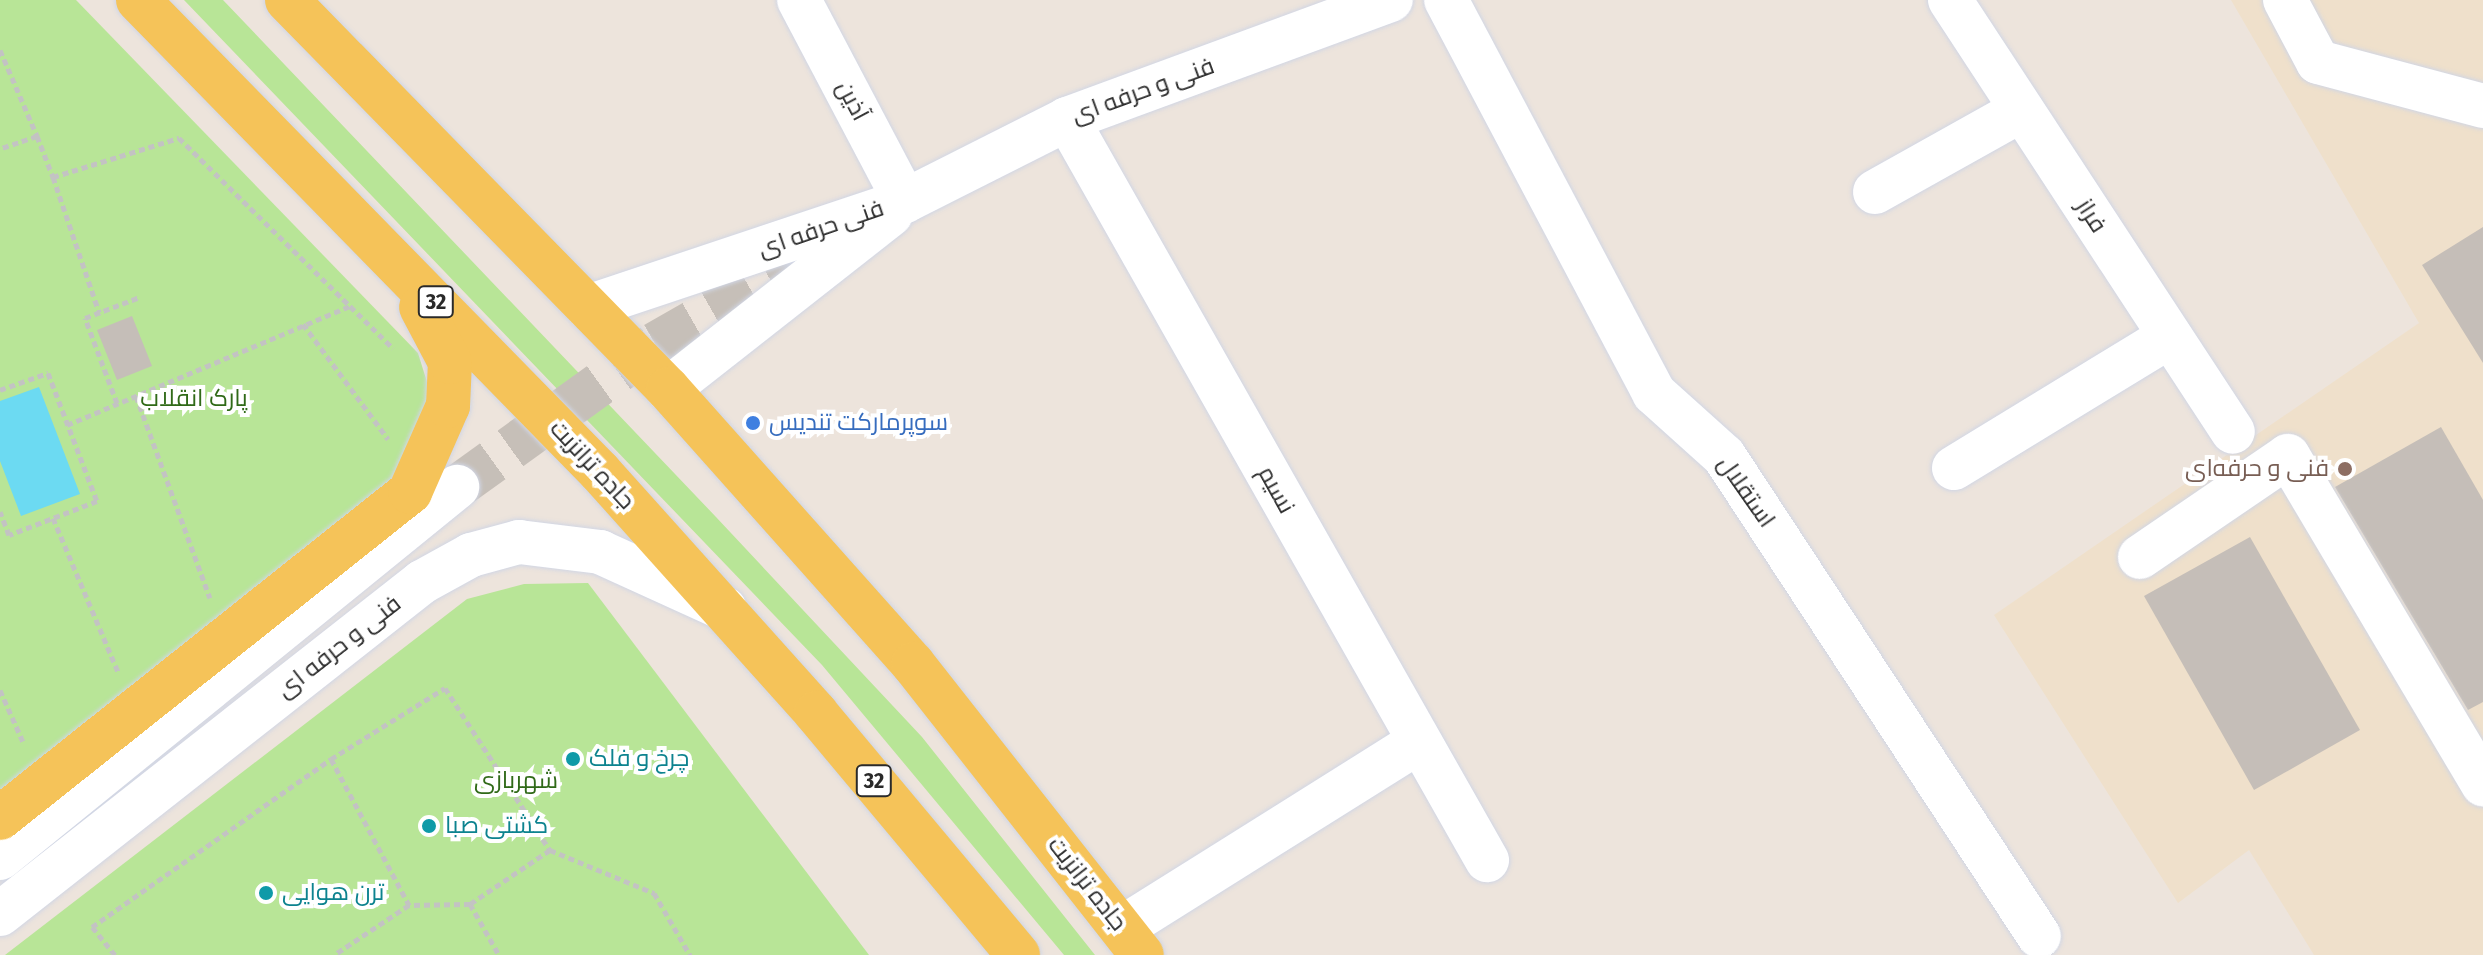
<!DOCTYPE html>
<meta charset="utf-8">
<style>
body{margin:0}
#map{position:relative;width:2483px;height:955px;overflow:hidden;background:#ede4dc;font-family:"Fira Sans Condensed",Cairo,sans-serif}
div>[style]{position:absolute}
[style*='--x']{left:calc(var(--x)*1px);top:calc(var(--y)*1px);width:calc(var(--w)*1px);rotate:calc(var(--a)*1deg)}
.education>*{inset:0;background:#efe0cb}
.green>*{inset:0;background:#b8e597}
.water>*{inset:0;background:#6cdaf2}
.building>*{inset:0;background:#c5beb8}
.minor-tunnel>*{height:44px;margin-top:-22px;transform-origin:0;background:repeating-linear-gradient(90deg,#c6bfb8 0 44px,transparent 0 66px)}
.path>*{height:5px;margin-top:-2.5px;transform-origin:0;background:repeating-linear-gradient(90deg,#c3c3c3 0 6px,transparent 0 10px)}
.roads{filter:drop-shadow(0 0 2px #d1d6e4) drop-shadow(0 0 2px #d1d6e4)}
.minor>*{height:44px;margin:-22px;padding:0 22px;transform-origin:22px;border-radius:22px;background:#fff}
.major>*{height:44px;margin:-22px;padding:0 22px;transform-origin:22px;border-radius:22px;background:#f5c359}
.dots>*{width:22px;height:22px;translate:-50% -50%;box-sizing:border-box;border:4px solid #fff;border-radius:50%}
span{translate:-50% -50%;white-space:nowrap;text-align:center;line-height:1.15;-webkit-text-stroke:8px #fff;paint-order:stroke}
.shield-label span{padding:2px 6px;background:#fff;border:2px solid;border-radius:6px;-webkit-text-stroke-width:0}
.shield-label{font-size:22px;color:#2a2a2a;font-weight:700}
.street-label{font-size:24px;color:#2a2a2a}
.park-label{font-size:24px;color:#306a18}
.shop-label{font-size:24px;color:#366cbe}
.left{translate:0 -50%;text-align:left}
.education-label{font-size:24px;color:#785e54}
.right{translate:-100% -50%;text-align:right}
.culture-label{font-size:24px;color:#0d838f}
</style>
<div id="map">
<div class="education">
<div style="clip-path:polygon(2231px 0,2483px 0,2483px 955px,2314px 955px,2249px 850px,2178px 903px,1994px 615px,2419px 323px)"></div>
</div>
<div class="green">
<div style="clip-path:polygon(0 0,76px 0,418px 353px,431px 395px,392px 485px,0 809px)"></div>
<div style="clip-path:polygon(184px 0,223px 0,716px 517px,922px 737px,1095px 955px,1064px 955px,822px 665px)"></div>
<div style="clip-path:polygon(588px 583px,869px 955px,5px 955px,467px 599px,524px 584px)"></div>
</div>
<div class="water">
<div style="clip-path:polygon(39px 387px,80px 494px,21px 516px,0 461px,0 401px)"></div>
</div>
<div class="building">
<div style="clip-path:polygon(2483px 227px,2483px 363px,2422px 265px)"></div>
<div style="clip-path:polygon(132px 316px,152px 366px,117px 380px,97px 330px)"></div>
<div style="clip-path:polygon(2441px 427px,2483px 500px,2483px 702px,2468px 710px,2335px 487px)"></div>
<div style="clip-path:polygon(2250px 537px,2360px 730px,2254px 790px,2144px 596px)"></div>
</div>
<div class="minor-tunnel">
<div style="--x:457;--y:487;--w:244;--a:-35.8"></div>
<div style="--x:655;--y:344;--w:210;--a:-29.7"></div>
</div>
<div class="path">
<div style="--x:0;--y:50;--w:94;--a:66.7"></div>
<div style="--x:37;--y:136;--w:39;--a:161"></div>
<div style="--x:37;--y:136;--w:44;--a:68.7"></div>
<div style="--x:53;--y:177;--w:132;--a:-17.2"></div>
<div style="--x:179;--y:138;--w:300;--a:44.5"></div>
<div style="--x:53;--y:177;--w:143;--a:71.2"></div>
<div style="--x:303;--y:324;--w:143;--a:53.5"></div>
<div style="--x:0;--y:390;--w:51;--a:-19.5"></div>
<div style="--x:48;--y:373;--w:137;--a:69.1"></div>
<div style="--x:97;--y:501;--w:94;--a:158.9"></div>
<div style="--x:9;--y:535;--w:25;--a:-111"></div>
<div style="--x:136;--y:396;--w:215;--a:69.9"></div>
<div style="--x:117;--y:403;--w:91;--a:-110.6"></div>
<div style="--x:85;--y:318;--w:59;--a:-20.9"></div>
<div style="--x:67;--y:425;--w:307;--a:-22.8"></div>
<div style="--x:53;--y:518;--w:167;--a:67.1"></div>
<div style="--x:0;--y:690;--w:59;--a:66"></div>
<div style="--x:331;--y:759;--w:134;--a:-31.9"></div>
<div style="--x:445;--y:688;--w:193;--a:57.1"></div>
<div style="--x:550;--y:850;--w:97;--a:146"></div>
<div style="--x:470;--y:904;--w:61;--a:179.1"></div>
<div style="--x:550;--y:850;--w:113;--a:22.5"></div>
<div style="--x:654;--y:893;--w:72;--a:59.9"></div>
<div style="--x:470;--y:904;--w:59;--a:60.4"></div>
<div style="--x:115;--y:955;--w:36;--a:-129"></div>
<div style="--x:92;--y:927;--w:292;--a:-35.1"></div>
<div style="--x:331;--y:759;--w:166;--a:61.9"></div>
<div style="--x:409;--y:905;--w:90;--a:146.3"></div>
</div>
<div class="roads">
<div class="minor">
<div style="--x:799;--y:0;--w:227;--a:62.2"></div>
<div style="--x:1446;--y:0;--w:445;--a:62.1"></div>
<div style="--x:1654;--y:393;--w:94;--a:42"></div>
<div style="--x:1724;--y:456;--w:574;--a:56.73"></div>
<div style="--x:1950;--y:0;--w:516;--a:56.77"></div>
<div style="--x:2285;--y:0;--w:70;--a:62"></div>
<div style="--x:2318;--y:62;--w:171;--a:14.9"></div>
<div style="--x:1067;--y:119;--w:852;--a:60.46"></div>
<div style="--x:1875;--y:192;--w:168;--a:-29.2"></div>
<div style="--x:588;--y:307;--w:334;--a:-18.5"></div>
<div style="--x:905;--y:201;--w:182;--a:-26.8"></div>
<div style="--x:1067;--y:119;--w:345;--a:-20.2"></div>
<div style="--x:668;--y:389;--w:283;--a:-38.1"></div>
<div style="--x:1954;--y:468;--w:253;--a:-31.4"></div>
<div style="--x:2140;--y:557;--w:179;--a:-34.3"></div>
<div style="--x:2288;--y:456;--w:382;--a:59.3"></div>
<div style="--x:0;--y:858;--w:589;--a:-39.07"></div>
<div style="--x:0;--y:914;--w:537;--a:-38.19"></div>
<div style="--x:422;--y:582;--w:56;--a:-28.9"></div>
<div style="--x:471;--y:555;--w:50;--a:-15.2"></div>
<div style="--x:519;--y:542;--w:82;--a:7"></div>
<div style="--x:600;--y:552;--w:137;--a:24.5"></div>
<div style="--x:1122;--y:928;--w:350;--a:-32.1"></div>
</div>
<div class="major">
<div style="--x:138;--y:0;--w:660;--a:45.61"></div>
<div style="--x:600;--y:472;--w:324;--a:48.1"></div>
<div style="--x:816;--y:713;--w:315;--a:50.1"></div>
<div style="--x:287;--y:0;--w:545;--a:45.6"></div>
<div style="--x:668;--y:389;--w:368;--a:48.3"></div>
<div style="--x:913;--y:664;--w:370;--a:51.8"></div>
<div style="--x:0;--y:818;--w:524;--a:-38.49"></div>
<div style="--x:410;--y:492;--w:94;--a:-66.2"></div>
<div style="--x:448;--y:406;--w:44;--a:-87.4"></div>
<div style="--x:450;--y:362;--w:62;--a:-117.8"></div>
</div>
</div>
<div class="dots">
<div style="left:753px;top:423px;background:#3f7fe0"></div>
<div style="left:2345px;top:469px;background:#8d6e63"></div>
<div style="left:573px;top:759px;background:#0f9aa8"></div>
<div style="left:429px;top:826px;background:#0f9aa8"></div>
<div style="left:266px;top:893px;background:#0f9aa8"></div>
</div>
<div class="shield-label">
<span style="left:436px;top:302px">32</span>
<span style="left:874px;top:781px">32</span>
</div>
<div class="street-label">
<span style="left:1143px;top:91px;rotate:-20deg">فنی و حرفه ای</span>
<span style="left:852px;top:101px;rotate:62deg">آذین</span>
<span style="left:2091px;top:216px;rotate:57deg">فراز</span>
<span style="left:821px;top:229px;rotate:-19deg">فنی حرفه ای</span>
<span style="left:592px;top:465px;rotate:47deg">جاده ترانزیت</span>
<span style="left:1276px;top:490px;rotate:61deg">نسيم</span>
<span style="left:1746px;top:492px;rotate:55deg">استقلال</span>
<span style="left:339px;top:647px;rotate:-38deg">فنی و حرفه ای</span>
<span style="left:1087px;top:884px;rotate:52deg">جاده ترانزیت</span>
</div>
<div class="park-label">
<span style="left:194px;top:399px">پارک انقلاب</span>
<span style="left:516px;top:781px">شهربازی</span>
</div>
<div class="shop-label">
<span class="left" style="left:769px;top:423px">سوپرمارکت تندیس</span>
</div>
<div class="education-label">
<span class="right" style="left:2329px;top:469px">فنی و حرفه‌ای</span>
</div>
<div class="culture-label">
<span class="left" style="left:589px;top:759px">چرخ و فلک</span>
<span class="left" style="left:445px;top:826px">کشتی صبا</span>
<span class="left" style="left:282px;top:893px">ترن هوایی</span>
</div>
</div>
